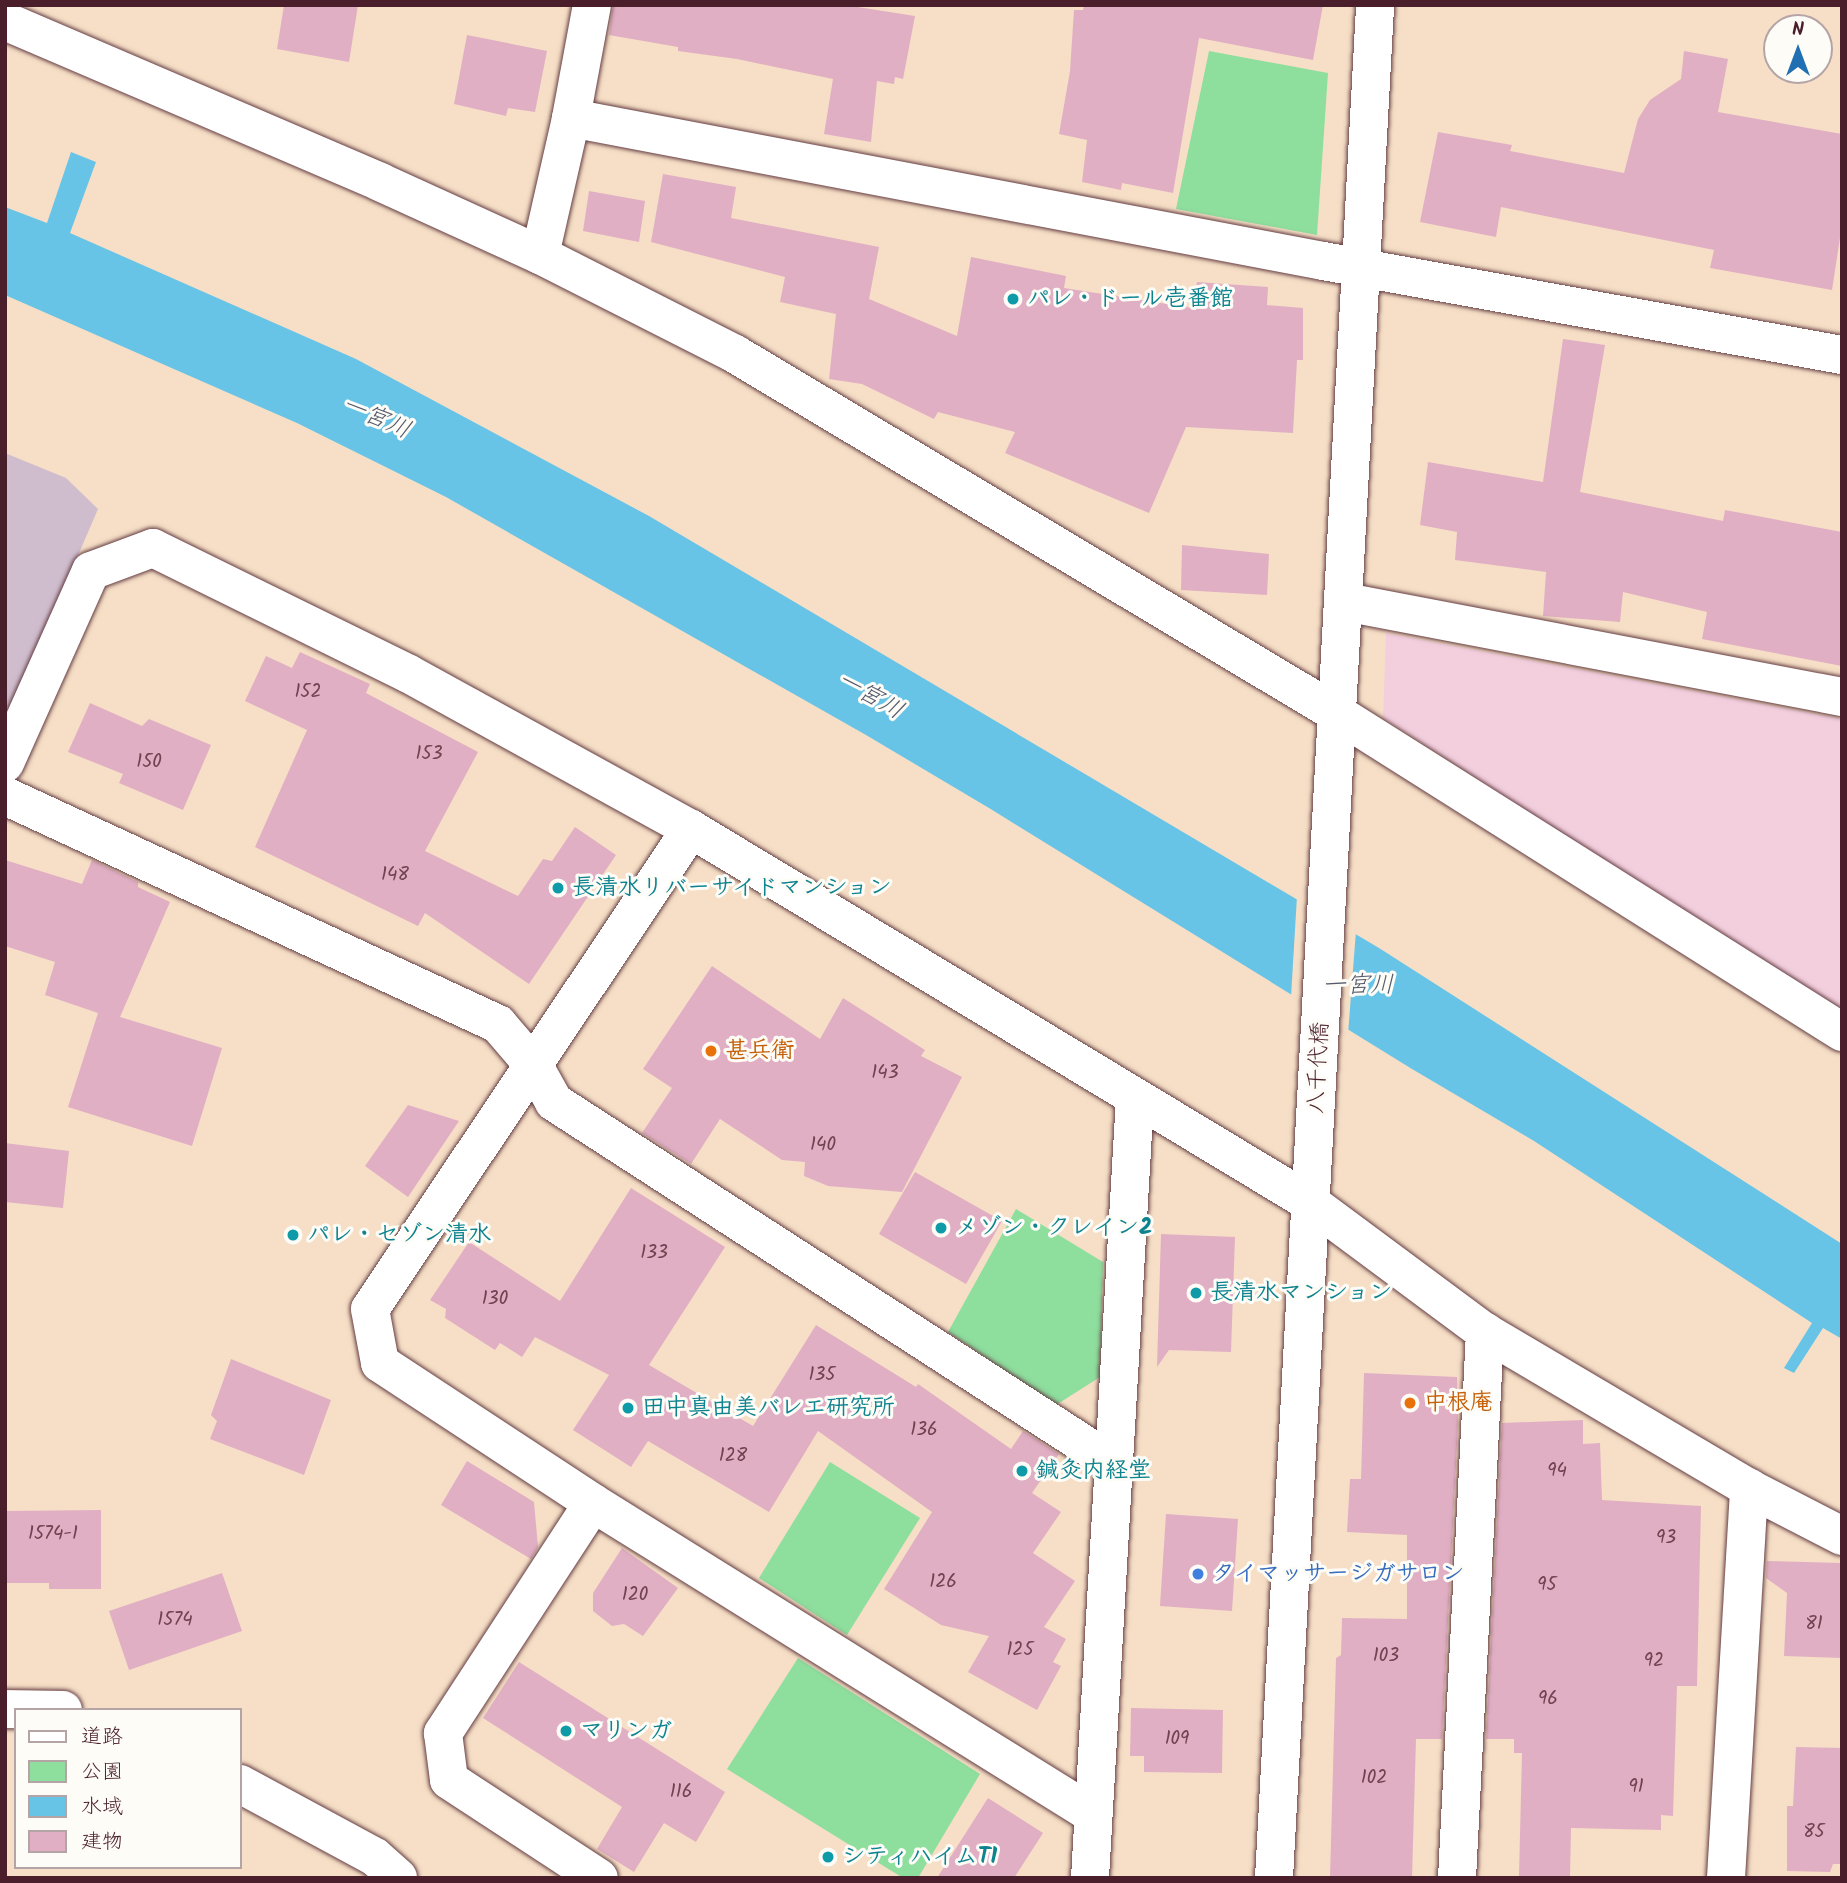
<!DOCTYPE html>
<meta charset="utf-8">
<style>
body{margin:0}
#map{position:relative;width:1847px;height:1883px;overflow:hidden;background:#f6dfc6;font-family:Kalam,"Klee One",sans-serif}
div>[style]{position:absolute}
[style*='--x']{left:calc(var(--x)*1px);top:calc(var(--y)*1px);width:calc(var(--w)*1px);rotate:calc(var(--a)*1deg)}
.built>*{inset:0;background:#f3cfde}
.industrial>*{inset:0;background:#cfbdce}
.green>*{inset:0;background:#8ede9e}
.water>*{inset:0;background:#68c4e6}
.pier>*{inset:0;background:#f6dfc6}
.building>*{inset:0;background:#e1afc4}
.roads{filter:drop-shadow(0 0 2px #643c42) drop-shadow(0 0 2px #643c42)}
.minor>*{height:38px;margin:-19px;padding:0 19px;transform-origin:19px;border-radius:19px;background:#fff}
.dots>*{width:19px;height:19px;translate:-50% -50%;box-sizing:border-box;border:4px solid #fdfcf7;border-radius:50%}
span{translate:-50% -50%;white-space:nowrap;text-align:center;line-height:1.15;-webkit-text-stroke:6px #fdfcf7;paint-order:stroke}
.number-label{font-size:19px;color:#704351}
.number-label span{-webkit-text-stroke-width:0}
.culture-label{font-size:23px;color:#0d838f;font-weight:700}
.left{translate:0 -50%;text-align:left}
.food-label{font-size:23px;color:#c56008;font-weight:700}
.street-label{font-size:23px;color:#4a1f2b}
.shop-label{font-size:23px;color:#366cbe;font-weight:700}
.water-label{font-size:24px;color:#54596c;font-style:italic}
.frame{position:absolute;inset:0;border:7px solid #4a1f2b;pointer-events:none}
.legend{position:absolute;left:14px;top:1708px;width:228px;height:161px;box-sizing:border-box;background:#fdfcf7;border:2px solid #b5a4a5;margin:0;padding:9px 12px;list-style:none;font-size:21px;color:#4a1f2b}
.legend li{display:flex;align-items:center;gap:14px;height:35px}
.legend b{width:35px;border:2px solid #b5a4a5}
.north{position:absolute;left:1763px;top:14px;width:70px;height:70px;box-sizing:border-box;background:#fdfcf7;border:2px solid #b5a4a5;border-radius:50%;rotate:0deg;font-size:19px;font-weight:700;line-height:28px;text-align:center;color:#4a1f2b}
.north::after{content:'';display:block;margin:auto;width:24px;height:32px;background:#1f6fb2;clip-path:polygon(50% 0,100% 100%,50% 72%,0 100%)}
</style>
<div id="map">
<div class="built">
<div style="clip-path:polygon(1386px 633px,1842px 719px,1842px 1016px,1383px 718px)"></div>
</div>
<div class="industrial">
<div style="clip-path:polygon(5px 453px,66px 478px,98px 509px,5px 725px)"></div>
</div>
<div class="green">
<div style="clip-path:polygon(1209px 51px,1328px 73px,1317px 235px,1176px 209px)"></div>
<div style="clip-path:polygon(1016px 1209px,1103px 1262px,1100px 1377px,1056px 1405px,948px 1332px)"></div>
<div style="clip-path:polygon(830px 1462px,920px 1518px,847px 1635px,759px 1578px)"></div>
<div style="clip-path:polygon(798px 1658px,980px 1774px,918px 1878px,903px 1878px,727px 1769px)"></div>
</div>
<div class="water">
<div style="clip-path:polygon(71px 152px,96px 162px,70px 233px,356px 359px,649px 516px,1379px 948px,1842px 1244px,1842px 1339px,1823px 1328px,1794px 1373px,1784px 1368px,1812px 1323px,1534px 1141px,1412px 1069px,989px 808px,866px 735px,446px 497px,297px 423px,5px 295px,5px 207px,47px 223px)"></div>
</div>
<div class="pier">
<div style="clip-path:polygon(1297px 896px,1356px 931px,1348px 1034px,1291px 997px)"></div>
</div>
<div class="building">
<div style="clip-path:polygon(284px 5px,358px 5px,349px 62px,277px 49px)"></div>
<div style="clip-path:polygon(613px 5px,845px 5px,915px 16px,903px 79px,895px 77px,894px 84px,877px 81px,871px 142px,824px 134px,833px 79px,737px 59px,678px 51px,678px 47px,609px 35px)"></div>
<div style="clip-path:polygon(1084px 5px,1323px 5px,1313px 60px,1199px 38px,1173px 193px,1122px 183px,1121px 190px,1082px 182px,1087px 140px,1059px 134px,1070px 71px,1074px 10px,1083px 10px)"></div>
<div style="clip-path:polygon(467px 35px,547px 51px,535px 112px,508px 108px,506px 116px,454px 104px)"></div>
<div style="clip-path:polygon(1684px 51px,1728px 59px,1718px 112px,1842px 134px,1842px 225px,1832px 290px,1710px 268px,1714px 250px,1501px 207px,1496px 237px,1420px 222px,1438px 132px,1512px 145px,1510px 151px,1624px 173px,1638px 119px,1650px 100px,1681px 79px)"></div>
<div style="clip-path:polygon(663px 174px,736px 187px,731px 218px,879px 247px,869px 299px,957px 336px,971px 257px,1066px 276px,1064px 288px,1193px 308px,1197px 282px,1268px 287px,1267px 305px,1303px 308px,1303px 360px,1297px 360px,1293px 433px,1186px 427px,1149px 513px,1005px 453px,1015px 432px,938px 412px,934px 419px,862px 384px,829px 379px,836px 314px,780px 302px,785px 277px,651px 242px)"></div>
<div style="clip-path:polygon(589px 191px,645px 201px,639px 242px,583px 231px)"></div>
<div style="clip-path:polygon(1563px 339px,1605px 345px,1580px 492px,1723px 521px,1725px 510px,1842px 532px,1842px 666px,1702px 639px,1707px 612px,1623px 592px,1620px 622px,1543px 616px,1546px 572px,1455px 560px,1457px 532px,1420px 525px,1428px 462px,1543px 482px)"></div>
<div style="clip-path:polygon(1182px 545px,1269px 554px,1267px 595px,1181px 590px)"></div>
<div style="clip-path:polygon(300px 652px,370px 684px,366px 693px,478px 752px,425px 851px,518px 896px,543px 859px,552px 861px,575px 827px,616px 855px,529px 984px,425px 913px,418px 926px,255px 847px,307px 730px,245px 701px,266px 656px,292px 668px)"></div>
<div style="clip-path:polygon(90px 703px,142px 726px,149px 719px,211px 745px,183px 810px,119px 783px,123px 774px,68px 752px)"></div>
<div style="clip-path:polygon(5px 860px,82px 884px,92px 860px,138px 882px,138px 887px,170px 902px,120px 1017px,222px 1048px,192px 1146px,68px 1107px,98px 1013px,45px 995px,55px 962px,5px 946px)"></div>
<div style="clip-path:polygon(712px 966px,820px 1039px,843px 998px,925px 1050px,921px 1056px,962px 1077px,902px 1192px,828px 1186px,804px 1176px,805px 1162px,782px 1160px,720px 1119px,691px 1164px,642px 1133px,672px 1088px,643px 1069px)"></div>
<div style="clip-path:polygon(408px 1105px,459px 1121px,408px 1197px,365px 1166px)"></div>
<div style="clip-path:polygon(5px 1143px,69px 1151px,63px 1208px,5px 1202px)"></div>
<div style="clip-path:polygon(915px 1172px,1002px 1221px,966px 1284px,879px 1234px)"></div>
<div style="clip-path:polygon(631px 1188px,725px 1247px,649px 1365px,753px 1426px,816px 1325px,916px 1387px,918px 1384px,1011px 1449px,1023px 1431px,1059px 1454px,1032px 1493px,1061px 1512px,1033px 1553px,1075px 1581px,1044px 1627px,1066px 1639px,1053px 1662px,1061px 1666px,1037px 1710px,968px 1672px,989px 1636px,941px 1625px,884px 1589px,932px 1512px,818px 1431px,769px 1512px,648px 1441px,631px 1467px,573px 1430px,609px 1375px,535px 1337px,522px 1357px,500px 1343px,495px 1350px,445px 1318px,446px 1309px,430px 1300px,469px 1242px,560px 1301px)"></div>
<div style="clip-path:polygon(1161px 1234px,1235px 1237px,1231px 1352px,1169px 1350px,1157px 1367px)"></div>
<div style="clip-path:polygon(231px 1359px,331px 1400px,304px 1475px,210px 1439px,217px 1421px,211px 1415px)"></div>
<div style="clip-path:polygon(1364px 1373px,1457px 1377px,1458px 1424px,1442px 1739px,1416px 1739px,1412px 1878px,1330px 1878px,1336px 1658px,1341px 1655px,1342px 1618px,1407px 1619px,1407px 1535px,1347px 1532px,1350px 1479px,1361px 1479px)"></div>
<div style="clip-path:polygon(1583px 1420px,1583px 1444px,1600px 1443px,1602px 1500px,1701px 1506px,1697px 1686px,1677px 1686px,1673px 1816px,1661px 1815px,1661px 1830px,1571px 1828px,1570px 1877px,1519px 1876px,1522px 1753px,1514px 1753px,1514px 1739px,1486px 1739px,1502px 1423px)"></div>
<div style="clip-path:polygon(467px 1461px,534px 1502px,538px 1547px,531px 1559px,441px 1505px)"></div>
<div style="clip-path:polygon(101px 1510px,101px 1589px,49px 1589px,49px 1583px,5px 1583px,5px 1511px)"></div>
<div style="clip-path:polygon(1166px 1514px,1238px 1519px,1232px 1611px,1160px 1606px)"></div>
<div style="clip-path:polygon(622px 1548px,678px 1588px,643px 1636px,624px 1624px,612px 1626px,593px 1611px,593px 1593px)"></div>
<div style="clip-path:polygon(1767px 1561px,1842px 1563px,1842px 1658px,1784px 1656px,1787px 1593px,1766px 1578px)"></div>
<div style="clip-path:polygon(222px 1573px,242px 1631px,129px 1670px,109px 1611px)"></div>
<div style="clip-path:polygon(519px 1662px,725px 1792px,696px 1842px,664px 1823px,634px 1872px,597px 1849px,622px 1807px,483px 1718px)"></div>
<div style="clip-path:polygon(1131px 1708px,1223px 1710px,1222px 1773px,1144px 1772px,1144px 1756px,1130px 1756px)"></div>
<div style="clip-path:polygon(1796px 1747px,1842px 1748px,1842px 1864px,1833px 1864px,1830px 1872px,1787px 1871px,1787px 1806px,1793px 1806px)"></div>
<div style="clip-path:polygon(988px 1798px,1043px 1833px,1014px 1878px,937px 1878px)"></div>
</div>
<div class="roads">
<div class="minor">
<div style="--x:5;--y:21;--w:408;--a:23.2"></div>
<div style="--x:380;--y:182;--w:176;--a:24.5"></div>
<div style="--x:540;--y:255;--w:219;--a:26.9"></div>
<div style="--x:735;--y:354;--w:702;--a:30.84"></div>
<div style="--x:1338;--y:714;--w:596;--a:32.25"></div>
<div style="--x:571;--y:118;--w:765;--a:10.77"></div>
<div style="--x:1323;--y:261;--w:527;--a:10.27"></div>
<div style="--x:540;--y:255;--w:140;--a:-77.2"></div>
<div style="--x:571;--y:118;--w:115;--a:-79.5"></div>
<div style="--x:1345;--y:602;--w:506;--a:10.82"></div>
<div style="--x:5;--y:763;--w:210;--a:-65.9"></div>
<div style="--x:91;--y:571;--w:66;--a:-20.4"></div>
<div style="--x:153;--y:548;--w:285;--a:26.2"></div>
<div style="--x:409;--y:674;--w:322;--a:28.8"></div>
<div style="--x:691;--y:829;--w:724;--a:31.1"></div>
<div style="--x:1311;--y:1203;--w:217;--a:36.6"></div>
<div style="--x:1485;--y:1332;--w:307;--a:30.6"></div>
<div style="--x:1749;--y:1488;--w:105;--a:27.3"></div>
<div style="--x:5;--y:796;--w:543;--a:24.82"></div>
<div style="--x:498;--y:1024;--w:55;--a:49.4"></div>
<div style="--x:534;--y:1066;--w:41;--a:60.9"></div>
<div style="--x:554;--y:1102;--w:669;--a:32.86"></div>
<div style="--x:691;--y:829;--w:577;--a:123.77"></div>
<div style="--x:370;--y:1309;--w:55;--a:79.5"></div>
<div style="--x:380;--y:1363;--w:255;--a:33.3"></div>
<div style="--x:593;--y:1503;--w:588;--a:31.93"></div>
<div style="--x:593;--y:1503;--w:275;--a:123.1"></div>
<div style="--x:443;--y:1733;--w:47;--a:82.7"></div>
<div style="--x:449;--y:1780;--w:179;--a:33.2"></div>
<div style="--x:5;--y:1709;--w:58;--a:1"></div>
<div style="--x:240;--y:1784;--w:153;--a:28.4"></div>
<div style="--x:375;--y:1857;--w:31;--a:42"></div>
<div style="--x:1090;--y:1878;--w:781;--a:-86.7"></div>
<div style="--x:1274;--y:1878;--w:1876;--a:-86.91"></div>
<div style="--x:1457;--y:1878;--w:547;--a:-87.06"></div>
<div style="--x:1726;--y:1878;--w:391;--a:-86.6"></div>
</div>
</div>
<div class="dots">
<div style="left:1013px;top:299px;background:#0f9aa8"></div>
<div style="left:558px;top:888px;background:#0f9aa8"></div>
<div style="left:711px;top:1051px;background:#e8710a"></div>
<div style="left:941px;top:1228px;background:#0f9aa8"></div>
<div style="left:293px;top:1235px;background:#0f9aa8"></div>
<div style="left:1196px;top:1293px;background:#0f9aa8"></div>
<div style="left:1410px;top:1403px;background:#e8710a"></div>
<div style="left:628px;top:1408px;background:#0f9aa8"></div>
<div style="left:1022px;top:1471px;background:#0f9aa8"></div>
<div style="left:1198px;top:1574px;background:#3f7fe0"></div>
<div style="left:566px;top:1731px;background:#0f9aa8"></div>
<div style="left:828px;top:1857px;background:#0f9aa8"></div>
</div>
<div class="number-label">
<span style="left:308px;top:693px">152</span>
<span style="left:429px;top:755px">153</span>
<span style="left:149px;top:763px">150</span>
<span style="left:395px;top:876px">148</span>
<span style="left:885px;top:1074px">143</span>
<span style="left:823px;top:1146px">140</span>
<span style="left:654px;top:1254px">133</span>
<span style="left:495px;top:1300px">130</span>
<span style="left:822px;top:1376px">135</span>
<span style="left:924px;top:1431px">136</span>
<span style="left:733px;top:1457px">128</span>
<span style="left:1557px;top:1472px">94</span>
<span style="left:53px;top:1535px">1574-1</span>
<span style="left:1666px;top:1539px">93</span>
<span style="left:943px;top:1583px">126</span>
<span style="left:1547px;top:1586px">95</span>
<span style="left:635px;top:1596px">120</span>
<span style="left:175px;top:1621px">1574</span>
<span style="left:1814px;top:1625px">81</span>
<span style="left:1020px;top:1651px">125</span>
<span style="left:1386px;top:1657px">103</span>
<span style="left:1654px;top:1662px">92</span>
<span style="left:1548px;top:1700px">96</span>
<span style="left:1177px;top:1740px">109</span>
<span style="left:1374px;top:1779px">102</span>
<span style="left:1636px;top:1788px">91</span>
<span style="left:681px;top:1793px">116</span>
<span style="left:1814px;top:1833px">85</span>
</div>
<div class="culture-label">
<span class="left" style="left:1027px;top:299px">パレ・ドール壱番館</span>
<span class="left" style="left:572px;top:888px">長清水リバーサイドマンション</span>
<span class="left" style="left:955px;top:1228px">メゾン・クレイン2</span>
<span class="left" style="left:307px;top:1235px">パレ・セゾン清水</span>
<span class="left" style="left:1210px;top:1293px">長清水マンション</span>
<span class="left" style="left:642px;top:1408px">田中真由美バレエ研究所</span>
<span class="left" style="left:1036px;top:1471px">鍼灸内経堂</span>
<span class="left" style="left:580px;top:1731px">マリンガ</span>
<span class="left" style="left:842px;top:1857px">シティハイムT1</span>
</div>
<div class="food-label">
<span class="left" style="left:725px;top:1051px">甚兵衛</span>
<span class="left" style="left:1424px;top:1403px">中根庵</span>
</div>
<div class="street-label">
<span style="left:1319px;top:1068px;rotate:-87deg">八千代橋</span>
</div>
<div class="shop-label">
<span class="left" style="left:1212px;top:1574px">タイマッサージガサロン</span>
</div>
<div class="water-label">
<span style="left:376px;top:418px;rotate:24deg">一宮川</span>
<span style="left:870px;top:696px;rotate:30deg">一宮川</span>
<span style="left:1358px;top:986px">一宮川</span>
</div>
<div class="frame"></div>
<ul class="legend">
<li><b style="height:9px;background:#fff"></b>道路</li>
<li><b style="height:19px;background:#8ede9e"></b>公園</li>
<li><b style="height:19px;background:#68c4e6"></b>水域</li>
<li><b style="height:19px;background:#e1afc4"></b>建物</li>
</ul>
<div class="north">N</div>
</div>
